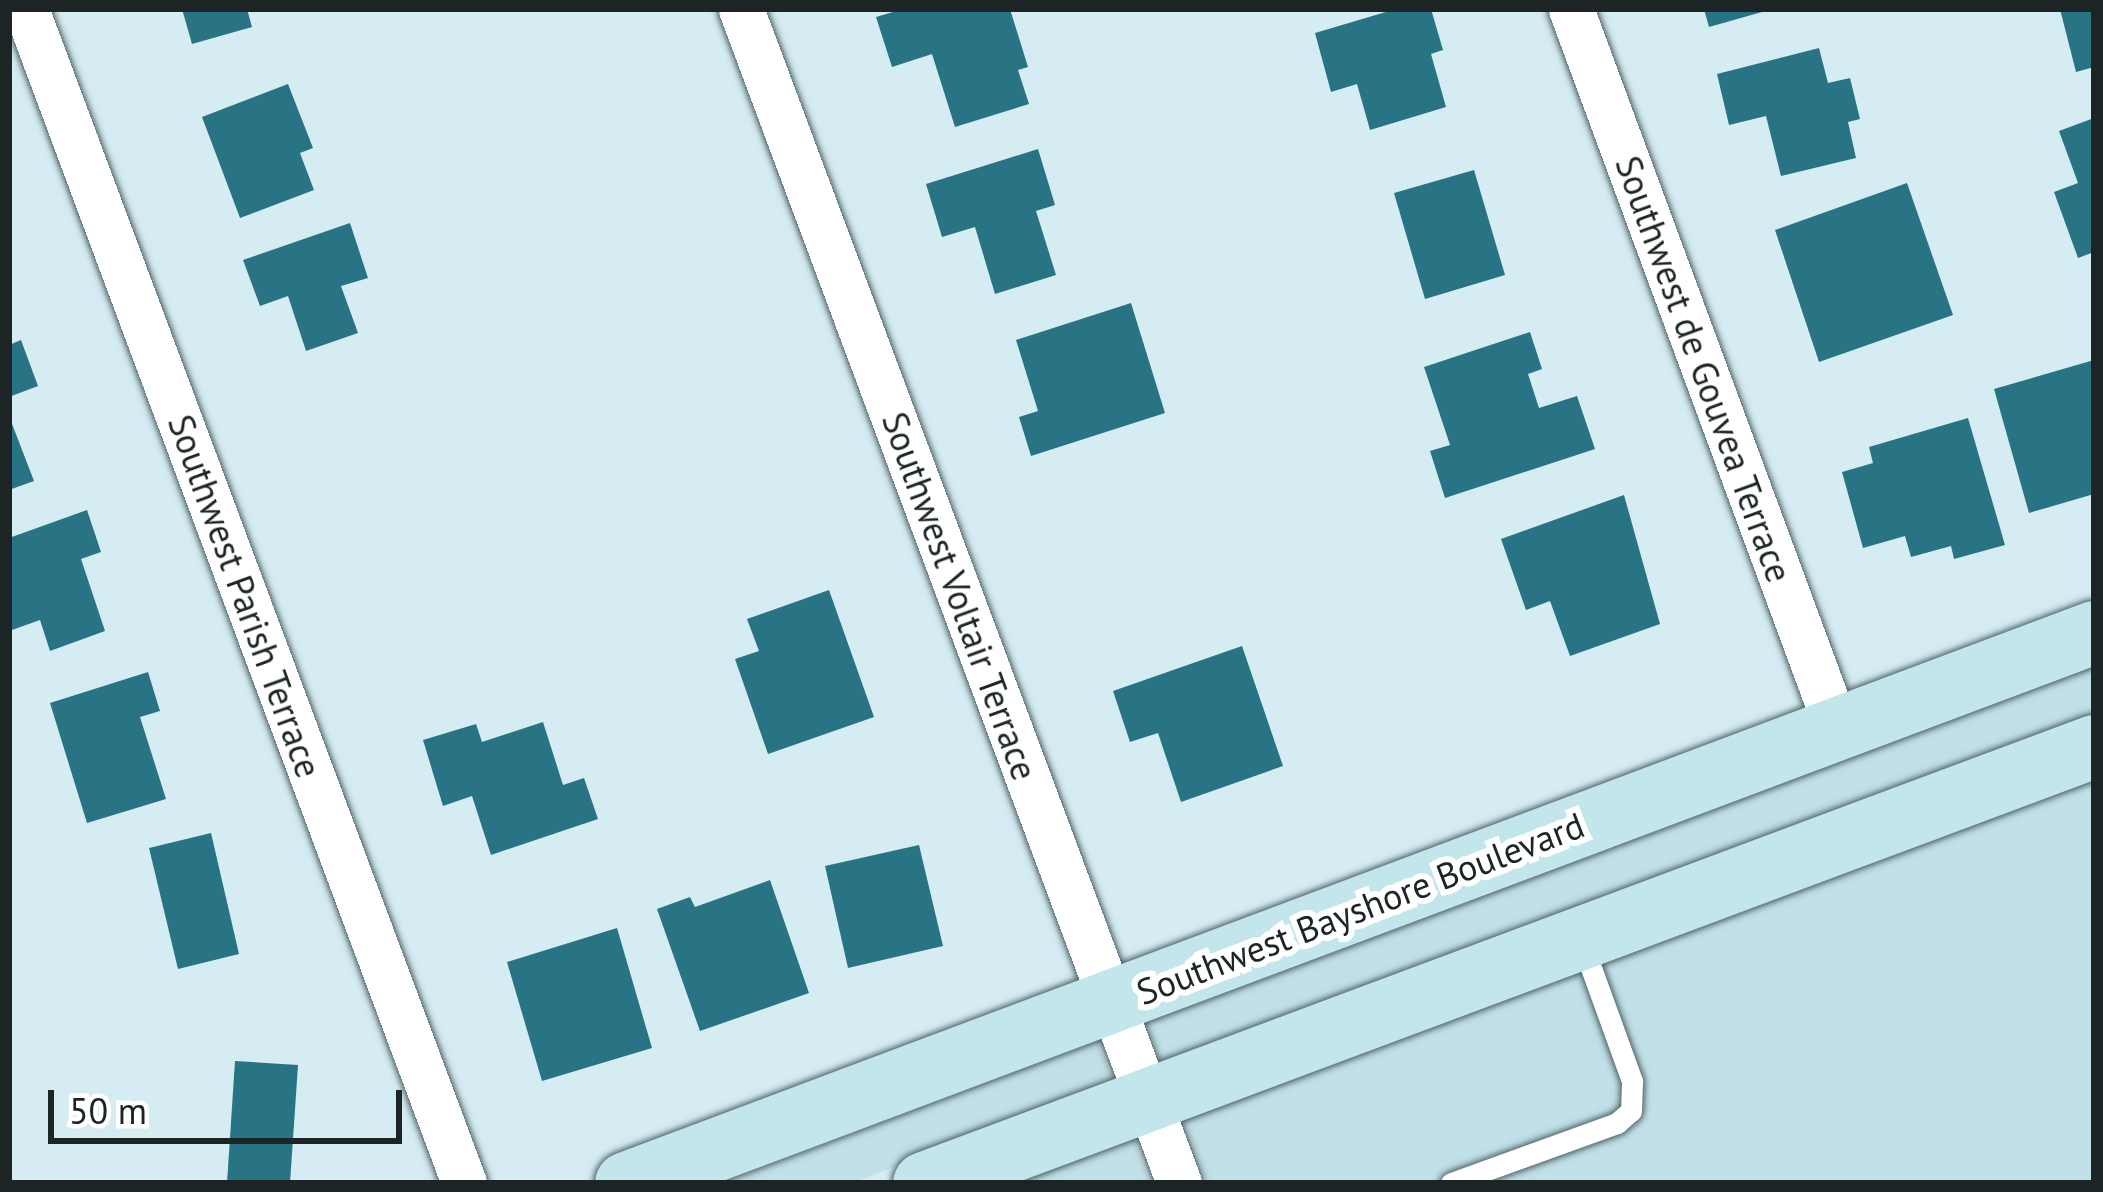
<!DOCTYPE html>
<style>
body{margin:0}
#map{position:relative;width:2103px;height:1192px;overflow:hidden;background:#d5ecf2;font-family:"PT Sans",sans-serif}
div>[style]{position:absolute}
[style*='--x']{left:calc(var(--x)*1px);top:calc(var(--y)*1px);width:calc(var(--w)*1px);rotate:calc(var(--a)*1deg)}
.built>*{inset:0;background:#c1e0e8}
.building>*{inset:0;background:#287484}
.roads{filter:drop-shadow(0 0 3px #4f6368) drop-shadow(0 0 3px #4f6368)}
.lane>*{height:21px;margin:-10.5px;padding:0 10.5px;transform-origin:10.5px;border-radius:10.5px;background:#fff}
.street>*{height:45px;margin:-22.5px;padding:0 22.5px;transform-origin:22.5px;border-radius:22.5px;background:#fff}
.secondary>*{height:63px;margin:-31.5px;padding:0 31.5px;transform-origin:31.5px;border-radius:31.5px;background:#c3e6ec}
span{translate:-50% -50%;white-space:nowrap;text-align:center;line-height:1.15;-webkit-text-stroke:12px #fff;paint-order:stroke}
.street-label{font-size:36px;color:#1c2426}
.frame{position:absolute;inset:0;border:12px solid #1c2426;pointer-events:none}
.scale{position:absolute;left:48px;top:1090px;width:354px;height:54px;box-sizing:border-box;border:6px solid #1c2426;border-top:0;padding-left:15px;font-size:36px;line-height:42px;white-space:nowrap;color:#1c2426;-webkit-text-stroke:9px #fff;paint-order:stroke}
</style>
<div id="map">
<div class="built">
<div style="clip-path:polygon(2094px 661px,2094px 719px,1164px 1066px,1147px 1022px)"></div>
<div style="clip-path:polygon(2094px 772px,2094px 1183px,1208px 1183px,1182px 1113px)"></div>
<div style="clip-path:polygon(1097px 1041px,1114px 1084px,852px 1183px,724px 1183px)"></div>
<div style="clip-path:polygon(1131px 1132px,1150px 1183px,995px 1183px)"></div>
</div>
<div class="building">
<div style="clip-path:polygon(182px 9px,247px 9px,252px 27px,192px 44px)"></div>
<div style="clip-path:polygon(903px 9px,1010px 9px,1028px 67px,1018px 70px,1029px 104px,955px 127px,932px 54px,892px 67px,876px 17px)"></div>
<div style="clip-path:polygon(1396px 9px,1431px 9px,1443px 50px,1431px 54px,1446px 107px,1370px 130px,1357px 84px,1331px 92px,1315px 33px)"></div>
<div style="clip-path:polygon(1704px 9px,1768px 9px,1769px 10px,1709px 27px)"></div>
<div style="clip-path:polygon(2060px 9px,2094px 9px,2094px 67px,2076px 72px)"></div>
<div style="clip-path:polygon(1819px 48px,1828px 83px,1850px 78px,1860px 119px,1848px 122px,1856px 158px,1781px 176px,1766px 116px,1729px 125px,1717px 74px)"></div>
<div style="clip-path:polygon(288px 84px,313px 148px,300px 153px,314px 190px,240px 218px,202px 117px)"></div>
<div style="clip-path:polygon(2094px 118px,2094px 252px,2078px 258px,2054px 192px,2078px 183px,2059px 131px)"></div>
<div style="clip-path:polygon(1038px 149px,1055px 205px,1036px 211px,1056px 275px,995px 294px,975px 227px,942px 237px,926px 184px)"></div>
<div style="clip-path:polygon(1474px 170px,1505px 275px,1425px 299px,1394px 193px)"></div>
<div style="clip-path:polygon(1907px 183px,1953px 315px,1819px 362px,1775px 230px)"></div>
<div style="clip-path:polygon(350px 223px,368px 278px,341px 286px,358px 333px,306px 351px,288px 296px,260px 306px,243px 260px)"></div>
<div style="clip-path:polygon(1131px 303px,1165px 413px,1031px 456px,1019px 417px,1038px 411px,1016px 340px)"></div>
<div style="clip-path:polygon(1530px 332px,1542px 369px,1528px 374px,1539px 408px,1577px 396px,1595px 449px,1445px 498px,1430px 451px,1450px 445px,1424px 367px)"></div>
<div style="clip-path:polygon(21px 340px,38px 386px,9px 397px,9px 345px)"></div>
<div style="clip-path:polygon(2094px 360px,2094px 494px,2029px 513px,1994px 389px)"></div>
<div style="clip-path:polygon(9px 416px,34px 481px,9px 490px)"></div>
<div style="clip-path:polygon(1968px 418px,2005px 545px,1954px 559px,1951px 546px,1911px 557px,1905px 536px,1863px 548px,1842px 472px,1873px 463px,1869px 447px)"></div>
<div style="clip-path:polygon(1624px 495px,1660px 624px,1570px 656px,1550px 601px,1526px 610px,1501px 539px)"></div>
<div style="clip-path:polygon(87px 510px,101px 552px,81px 559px,105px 631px,50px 651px,40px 620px,12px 630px,9px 538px)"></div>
<div style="clip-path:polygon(829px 590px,874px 717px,768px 754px,735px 659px,759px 651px,747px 619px)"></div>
<div style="clip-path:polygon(1242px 646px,1283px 766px,1181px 802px,1158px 733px,1130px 742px,1113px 691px)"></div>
<div style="clip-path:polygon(148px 672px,160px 711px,140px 717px,166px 799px,87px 823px,50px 703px)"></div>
<div style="clip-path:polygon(543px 722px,563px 785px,584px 778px,598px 819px,491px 855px,472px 796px,443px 806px,423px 740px,476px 724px,482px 742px)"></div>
<div style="clip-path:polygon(211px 833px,239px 954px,178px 969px,149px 848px)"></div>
<div style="clip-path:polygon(919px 845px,943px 946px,848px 968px,825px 866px)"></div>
<div style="clip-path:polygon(770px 880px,809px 993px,700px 1031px,657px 909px,690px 897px,695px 907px)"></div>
<div style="clip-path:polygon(617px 928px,652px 1048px,542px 1081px,507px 962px)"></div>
<div style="clip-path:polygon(235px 1061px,298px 1065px,290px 1183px,227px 1183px)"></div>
</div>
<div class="roads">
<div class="lane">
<div style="--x:1451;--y:1183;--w:177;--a:-19.9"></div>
<div style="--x:1617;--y:1123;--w:18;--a:-41"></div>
<div style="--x:1631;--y:1111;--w:30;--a:-88"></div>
<div style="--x:1632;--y:1081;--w:147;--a:-109.9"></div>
</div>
<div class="street">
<div style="--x:26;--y:9;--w:1253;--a:69.54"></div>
<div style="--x:741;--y:9;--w:1253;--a:69.54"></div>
<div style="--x:1571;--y:9;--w:768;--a:69.72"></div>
</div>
<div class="secondary">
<div style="--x:626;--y:1183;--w:1568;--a:-20.57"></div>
<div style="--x:924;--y:1183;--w:1249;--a:-20.48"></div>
</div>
</div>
<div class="street-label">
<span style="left:1704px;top:369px;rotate:70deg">Southwest de Gouvea Terrace</span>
<span style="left:245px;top:596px;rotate:70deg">Southwest Parish Terrace</span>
<span style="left:960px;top:596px;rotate:70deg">Southwest Voltair Terrace</span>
<span style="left:1360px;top:908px;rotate:-21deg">Southwest Bayshore Boulevard</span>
</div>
<div class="frame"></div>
<div class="scale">50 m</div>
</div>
